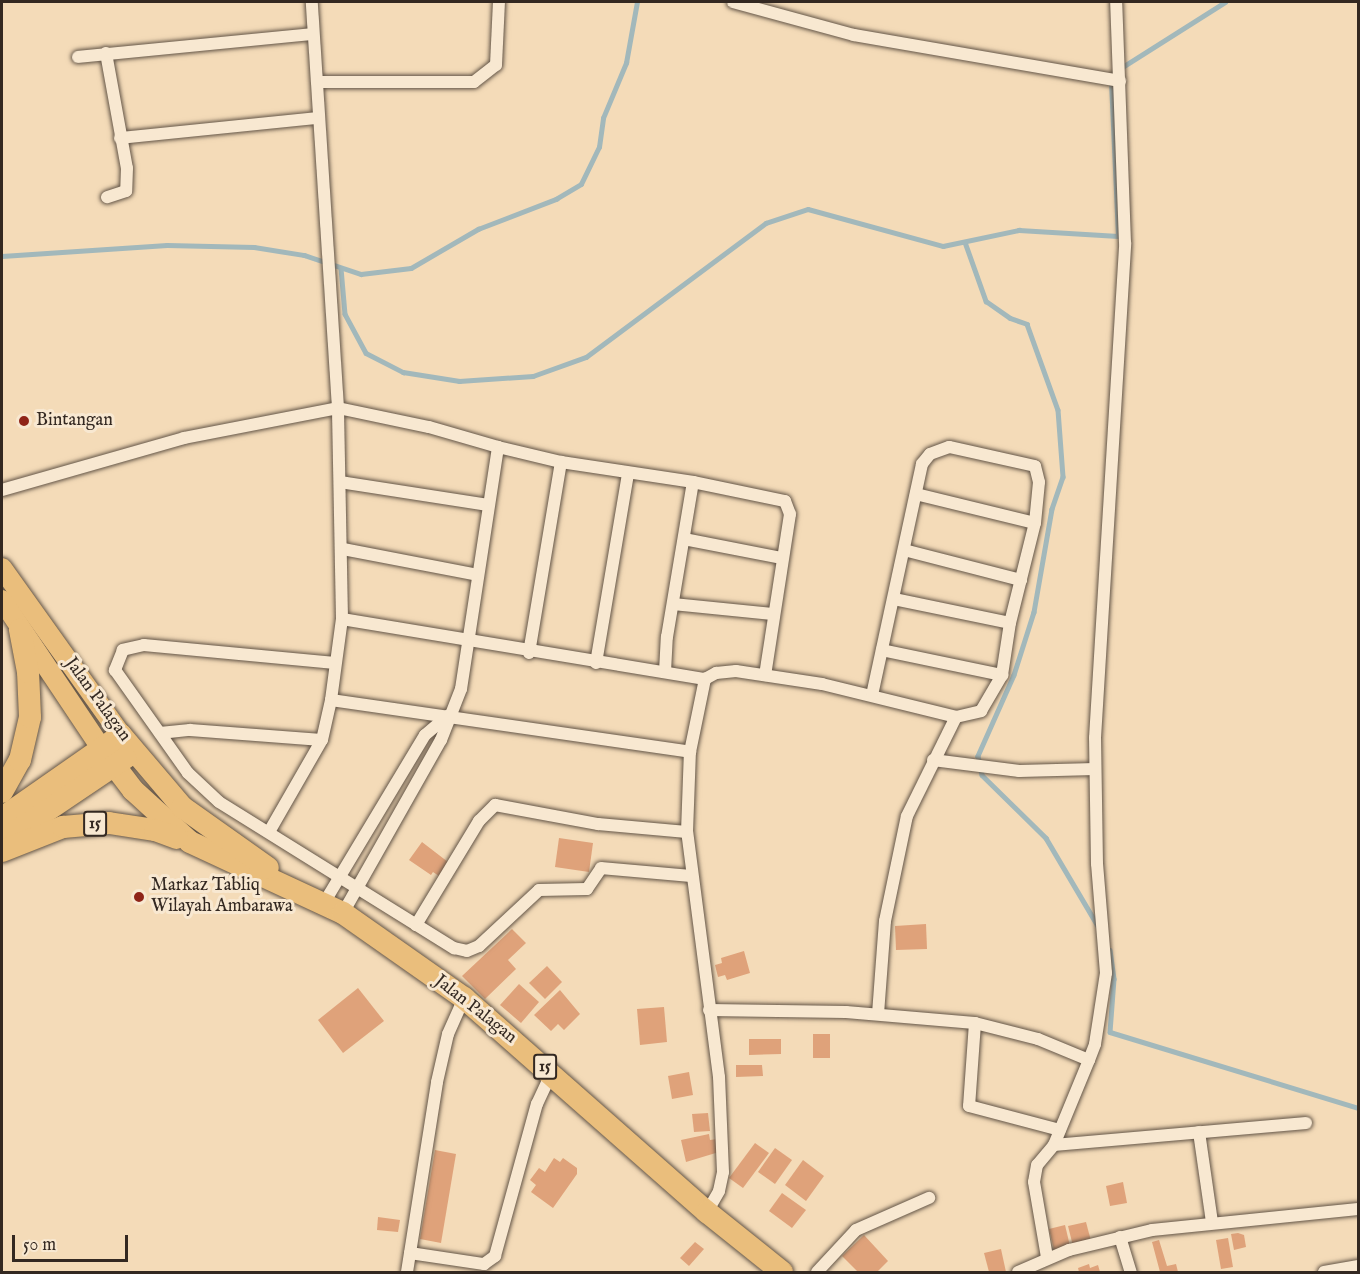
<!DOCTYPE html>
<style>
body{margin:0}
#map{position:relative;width:1360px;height:1274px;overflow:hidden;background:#f4dbb8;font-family:"IM FELL English",serif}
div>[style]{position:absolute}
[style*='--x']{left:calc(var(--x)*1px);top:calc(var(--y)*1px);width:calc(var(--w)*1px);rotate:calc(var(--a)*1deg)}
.stream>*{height:4.5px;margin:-2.25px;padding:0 2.25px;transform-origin:2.25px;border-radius:2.25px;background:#a2b8bb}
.building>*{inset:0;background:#dfa27a}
.roads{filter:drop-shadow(0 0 2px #635547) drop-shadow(0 0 2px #635547)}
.street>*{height:12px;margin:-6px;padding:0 6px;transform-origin:6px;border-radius:6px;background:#f8e8d1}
.primary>*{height:20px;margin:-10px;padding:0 10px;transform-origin:10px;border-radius:10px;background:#eabe7c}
.highway>*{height:22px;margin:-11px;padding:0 11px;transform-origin:11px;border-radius:11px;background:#eabe7c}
.dots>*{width:16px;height:16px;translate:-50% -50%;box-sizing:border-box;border:3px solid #f8e8d1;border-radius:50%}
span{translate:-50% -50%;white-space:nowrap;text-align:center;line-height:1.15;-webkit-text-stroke:6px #f8e8d1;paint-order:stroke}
.shield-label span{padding:2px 4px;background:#f8e8d1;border:2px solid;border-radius:4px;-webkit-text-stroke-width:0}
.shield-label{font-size:16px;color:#332821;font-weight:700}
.poi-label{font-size:18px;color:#332821}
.left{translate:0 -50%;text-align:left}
.street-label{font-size:18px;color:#332821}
.frame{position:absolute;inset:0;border:3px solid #332821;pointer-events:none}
.scale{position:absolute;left:12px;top:1235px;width:116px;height:27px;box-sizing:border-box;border:3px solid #332821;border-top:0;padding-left:8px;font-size:18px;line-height:21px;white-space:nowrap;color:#332821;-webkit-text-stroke:4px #f8e8d1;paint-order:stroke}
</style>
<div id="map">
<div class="stream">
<div style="--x:1121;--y:68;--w:123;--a:-32.4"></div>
<div style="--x:965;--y:242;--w:63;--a:70.4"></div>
<div style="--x:986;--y:301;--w:29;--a:35"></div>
<div style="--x:1010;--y:318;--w:18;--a:19"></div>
<div style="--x:1027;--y:324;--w:91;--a:70.2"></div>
<div style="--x:1058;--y:410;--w:67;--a:85.7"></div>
<div style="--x:1063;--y:477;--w:34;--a:109"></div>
<div style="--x:1052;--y:509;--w:105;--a:99.9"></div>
<div style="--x:1034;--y:612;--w:66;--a:107.6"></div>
<div style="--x:1014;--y:675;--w:89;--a:114"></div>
<div style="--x:978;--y:756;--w:19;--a:78"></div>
<div style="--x:982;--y:775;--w:90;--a:44.5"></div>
<div style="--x:1046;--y:838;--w:102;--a:59.4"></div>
<div style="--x:2;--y:256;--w:165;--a:-3.8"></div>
<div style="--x:167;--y:245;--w:87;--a:1.3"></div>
<div style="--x:254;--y:247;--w:51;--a:9.1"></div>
<div style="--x:304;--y:255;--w:60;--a:18.4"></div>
<div style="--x:361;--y:274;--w:50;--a:-6.8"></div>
<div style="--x:411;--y:268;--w:78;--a:-30.2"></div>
<div style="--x:478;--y:229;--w:84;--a:-21"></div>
<div style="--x:556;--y:199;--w:29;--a:-31"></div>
<div style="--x:581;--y:184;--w:41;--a:-64.1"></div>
<div style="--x:599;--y:147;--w:29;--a:-82"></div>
<div style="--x:603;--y:118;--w:60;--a:-67.3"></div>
<div style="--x:626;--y:63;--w:62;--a:-79.8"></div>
<div style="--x:341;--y:268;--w:46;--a:85"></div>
<div style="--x:345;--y:314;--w:44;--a:61.7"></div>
<div style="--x:366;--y:353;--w:42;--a:27.2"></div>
<div style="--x:403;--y:372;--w:57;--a:9.1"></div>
<div style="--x:459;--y:381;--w:74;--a:-3.9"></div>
<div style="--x:533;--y:376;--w:56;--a:-19.7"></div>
<div style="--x:586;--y:357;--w:224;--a:-36.7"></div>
<div style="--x:766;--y:223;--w:44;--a:-18.4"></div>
<div style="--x:808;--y:209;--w:140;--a:15.3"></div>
<div style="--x:943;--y:246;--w:78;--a:-11.9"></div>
<div style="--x:1019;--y:230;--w:99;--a:3.5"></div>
<div style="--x:1118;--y:236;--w:156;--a:-92.6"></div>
<div style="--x:1110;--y:950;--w:29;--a:82"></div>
<div style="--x:1114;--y:979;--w:53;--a:94.3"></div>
<div style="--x:1110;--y:1032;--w:259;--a:17"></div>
</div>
<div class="building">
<div style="clip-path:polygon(559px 838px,593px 843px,589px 872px,555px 867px)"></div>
<div style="clip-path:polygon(422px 842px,448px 862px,439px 876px,433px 872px,431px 875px,409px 860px)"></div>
<div style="clip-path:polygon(926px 924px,927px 949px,896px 950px,895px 926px)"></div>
<div style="clip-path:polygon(512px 929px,526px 943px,508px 960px,516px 969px,485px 999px,462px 976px)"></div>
<div style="clip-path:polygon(744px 951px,750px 973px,727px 980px,725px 975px,718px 977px,715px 965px,722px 963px,721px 958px)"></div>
<div style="clip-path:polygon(547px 966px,562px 982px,545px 999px,529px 983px)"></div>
<div style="clip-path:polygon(519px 984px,539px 1002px,521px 1023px,500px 1005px)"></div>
<div style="clip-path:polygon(358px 988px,384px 1021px,343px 1053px,318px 1020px)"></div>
<div style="clip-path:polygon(560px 990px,580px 1014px,564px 1030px,558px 1024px,551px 1031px,534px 1015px)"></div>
<div style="clip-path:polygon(664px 1007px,667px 1042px,640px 1045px,637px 1009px)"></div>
<div style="clip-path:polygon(813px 1034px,830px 1034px,830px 1058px,813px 1058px)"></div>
<div style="clip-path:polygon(749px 1039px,781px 1039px,781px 1054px,749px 1055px)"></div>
<div style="clip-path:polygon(736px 1065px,762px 1065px,763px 1076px,736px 1077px)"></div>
<div style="clip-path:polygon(689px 1072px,693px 1095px,672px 1099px,668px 1076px)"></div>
<div style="clip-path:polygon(708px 1113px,710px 1131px,694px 1132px,692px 1114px)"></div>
<div style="clip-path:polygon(709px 1134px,710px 1140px,717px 1139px,719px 1152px,686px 1162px,681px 1140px)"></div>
<div style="clip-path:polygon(755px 1143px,769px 1153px,743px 1188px,729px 1178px)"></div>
<div style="clip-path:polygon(775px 1148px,792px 1160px,775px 1184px,758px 1172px)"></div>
<div style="clip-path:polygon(435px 1150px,456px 1154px,441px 1243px,420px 1239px)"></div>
<div style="clip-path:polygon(554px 1158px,560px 1162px,563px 1158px,577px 1168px,577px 1174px,553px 1208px,531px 1192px,536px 1185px,530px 1180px,539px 1168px,545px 1172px)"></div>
<div style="clip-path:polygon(803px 1160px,824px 1176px,806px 1201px,785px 1185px)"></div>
<div style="clip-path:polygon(1123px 1182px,1127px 1203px,1110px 1206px,1106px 1186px)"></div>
<div style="clip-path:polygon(782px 1193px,806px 1210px,792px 1228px,769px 1211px)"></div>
<div style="clip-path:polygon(378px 1217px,400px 1220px,398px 1232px,377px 1230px)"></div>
<div style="clip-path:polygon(1086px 1222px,1091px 1241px,1073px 1246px,1068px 1226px)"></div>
<div style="clip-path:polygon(1065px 1225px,1070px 1246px,1054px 1250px,1049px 1229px)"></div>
<div style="clip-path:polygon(1238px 1233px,1244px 1235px,1246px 1247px,1234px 1250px,1231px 1234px)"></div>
<div style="clip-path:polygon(864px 1235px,888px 1261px,877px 1272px,858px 1272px,842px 1256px)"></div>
<div style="clip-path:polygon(1228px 1238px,1233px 1267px,1221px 1269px,1216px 1240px)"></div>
<div style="clip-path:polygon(1159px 1240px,1167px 1266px,1176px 1264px,1178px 1272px,1160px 1272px,1152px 1242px)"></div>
<div style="clip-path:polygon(695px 1242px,704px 1249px,689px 1266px,680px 1258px)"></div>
<div style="clip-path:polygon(1001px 1249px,1006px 1272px,989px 1272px,984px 1253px)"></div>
<div style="clip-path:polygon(1089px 1264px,1090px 1268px,1098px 1265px,1100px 1272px,1079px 1272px,1078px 1268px)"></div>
</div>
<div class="roads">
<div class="street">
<div style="--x:733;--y:2;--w:125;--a:15.3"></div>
<div style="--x:854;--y:35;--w:270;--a:9.8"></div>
<div style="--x:106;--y:53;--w:117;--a:79.7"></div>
<div style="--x:127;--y:168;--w:23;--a:92"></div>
<div style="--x:126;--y:191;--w:20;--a:162"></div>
<div style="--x:78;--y:57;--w:236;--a:-5.6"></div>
<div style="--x:317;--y:82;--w:157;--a:0"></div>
<div style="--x:474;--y:82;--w:28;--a:-38"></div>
<div style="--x:496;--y:65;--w:63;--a:-87.3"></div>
<div style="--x:120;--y:138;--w:198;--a:-5.8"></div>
<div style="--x:340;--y:482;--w:150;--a:8.8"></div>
<div style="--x:2;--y:490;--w:189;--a:-15.9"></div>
<div style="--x:184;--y:438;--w:157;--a:-11"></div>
<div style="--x:338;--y:408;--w:407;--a:-93.7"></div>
<div style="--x:916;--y:494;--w:122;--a:13.7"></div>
<div style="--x:684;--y:539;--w:100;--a:11"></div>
<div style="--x:343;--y:549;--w:137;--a:10.9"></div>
<div style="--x:904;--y:550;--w:121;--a:14.4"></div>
<div style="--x:894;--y:599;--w:118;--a:11.7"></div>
<div style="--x:673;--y:604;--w:100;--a:5.7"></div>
<div style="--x:342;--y:619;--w:368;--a:9.4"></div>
<div style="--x:882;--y:650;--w:123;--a:11.8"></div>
<div style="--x:529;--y:653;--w:194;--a:-80.5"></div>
<div style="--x:335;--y:663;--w:192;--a:-174.6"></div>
<div style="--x:144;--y:645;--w:22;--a:167"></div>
<div style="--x:123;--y:650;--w:22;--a:112"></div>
<div style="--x:115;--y:670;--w:126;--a:54.7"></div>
<div style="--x:188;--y:773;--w:42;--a:43.1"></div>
<div style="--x:219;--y:802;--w:277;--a:31.9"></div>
<div style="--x:454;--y:948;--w:13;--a:13"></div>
<div style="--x:467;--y:951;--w:13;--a:-23"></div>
<div style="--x:479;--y:946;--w:82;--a:-43"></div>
<div style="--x:539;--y:890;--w:48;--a:-1.2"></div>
<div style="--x:587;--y:889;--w:25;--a:-56"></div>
<div style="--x:601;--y:868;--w:90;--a:5.1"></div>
<div style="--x:596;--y:663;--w:193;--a:-80.4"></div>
<div style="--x:665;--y:672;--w:35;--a:-87"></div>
<div style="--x:667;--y:637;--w:157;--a:-80.5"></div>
<div style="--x:331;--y:700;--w:363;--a:8.2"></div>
<div style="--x:160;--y:733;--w:30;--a:-6"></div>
<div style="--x:190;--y:730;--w:132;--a:4.3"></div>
<div style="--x:933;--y:760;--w:87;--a:7.3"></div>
<div style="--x:1019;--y:771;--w:76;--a:-1.5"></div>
<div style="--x:269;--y:832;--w:106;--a:-60.1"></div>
<div style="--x:322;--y:740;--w:41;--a:-77.3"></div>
<div style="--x:331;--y:700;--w:82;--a:-82.3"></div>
<div style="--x:342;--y:619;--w:211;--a:-91.1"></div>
<div style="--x:338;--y:408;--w:93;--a:11.8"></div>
<div style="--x:429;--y:427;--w:72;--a:16.2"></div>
<div style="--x:324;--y:903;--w:196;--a:-59"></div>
<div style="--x:425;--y:735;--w:30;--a:-40"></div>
<div style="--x:343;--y:913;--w:199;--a:-60.5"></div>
<div style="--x:441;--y:740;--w:55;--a:-68.6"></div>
<div style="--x:461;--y:689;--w:245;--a:-81.3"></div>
<div style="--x:498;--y:447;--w:65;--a:13.4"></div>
<div style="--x:561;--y:462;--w:134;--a:8.6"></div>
<div style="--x:693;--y:482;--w:94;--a:11.7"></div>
<div style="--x:785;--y:501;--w:14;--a:69"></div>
<div style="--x:790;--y:514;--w:163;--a:98.8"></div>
<div style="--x:416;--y:925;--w:122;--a:-58.8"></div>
<div style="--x:479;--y:821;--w:23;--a:-45"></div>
<div style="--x:495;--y:805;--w:105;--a:10.5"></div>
<div style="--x:598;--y:824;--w:89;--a:5.1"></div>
<div style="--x:709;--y:1010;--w:137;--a:0.8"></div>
<div style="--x:846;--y:1012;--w:129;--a:4.9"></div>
<div style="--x:975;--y:1023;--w:65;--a:14.3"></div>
<div style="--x:1038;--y:1039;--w:55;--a:22.4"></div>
<div style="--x:1089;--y:1060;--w:92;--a:112.4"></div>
<div style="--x:1054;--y:1145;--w:26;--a:130"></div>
<div style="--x:1037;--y:1165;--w:17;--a:100"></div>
<div style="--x:1034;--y:1182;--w:76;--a:80.2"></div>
<div style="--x:878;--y:1014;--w:93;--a:-85.7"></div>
<div style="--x:885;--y:921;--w:107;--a:-78.2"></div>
<div style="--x:907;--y:816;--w:110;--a:-63.7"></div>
<div style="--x:975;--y:1023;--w:83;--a:94.1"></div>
<div style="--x:969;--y:1106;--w:94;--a:14.8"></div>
<div style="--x:1089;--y:1060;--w:17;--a:-69"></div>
<div style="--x:1095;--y:1044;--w:72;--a:-81.2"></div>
<div style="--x:1106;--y:973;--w:109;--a:-94.7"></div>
<div style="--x:1097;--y:864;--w:126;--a:-90.9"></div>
<div style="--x:1095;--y:738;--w:496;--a:-86.5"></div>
<div style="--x:1125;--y:243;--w:241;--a:-92.1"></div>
<div style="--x:1199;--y:1132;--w:91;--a:81.8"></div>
<div style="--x:1054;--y:1145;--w:253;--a:-5"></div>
<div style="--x:707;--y:1212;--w:24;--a:-60"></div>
<div style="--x:719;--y:1191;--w:19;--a:-78"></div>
<div style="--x:723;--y:1172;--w:95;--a:-92.4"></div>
<div style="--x:719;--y:1077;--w:247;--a:-97.4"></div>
<div style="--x:687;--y:832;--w:80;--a:-87.9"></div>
<div style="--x:690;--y:752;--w:75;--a:-78.4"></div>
<div style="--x:705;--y:679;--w:13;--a:-29"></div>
<div style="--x:716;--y:673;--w:20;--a:-6"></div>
<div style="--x:736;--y:671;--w:87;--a:8.6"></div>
<div style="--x:822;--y:684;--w:138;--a:13.8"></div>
<div style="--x:956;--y:717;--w:26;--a:-13"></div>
<div style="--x:981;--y:711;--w:42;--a:-59.7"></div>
<div style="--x:1002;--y:675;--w:53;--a:-81.3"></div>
<div style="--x:1010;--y:623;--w:103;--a:-76"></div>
<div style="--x:1035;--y:523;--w:41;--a:-84.4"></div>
<div style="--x:1039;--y:482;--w:16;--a:-104"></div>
<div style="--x:1035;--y:466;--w:88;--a:-167.5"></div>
<div style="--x:949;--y:447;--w:20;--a:160"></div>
<div style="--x:930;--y:454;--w:13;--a:129"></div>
<div style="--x:922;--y:464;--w:236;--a:102.2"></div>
<div style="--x:1120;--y:1237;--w:37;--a:73"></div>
<div style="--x:410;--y:1253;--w:75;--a:8.5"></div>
<div style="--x:484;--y:1264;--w:14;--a:-36"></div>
<div style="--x:495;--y:1256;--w:158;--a:-74.6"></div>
<div style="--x:537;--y:1104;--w:35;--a:-65"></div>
<div style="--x:407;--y:1272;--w:192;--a:-81"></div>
<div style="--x:437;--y:1082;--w:49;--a:-77.1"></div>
<div style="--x:448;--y:1034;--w:39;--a:-66"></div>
<div style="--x:817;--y:1272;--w:57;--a:-47.1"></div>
<div style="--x:856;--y:1230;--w:80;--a:-23.7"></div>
<div style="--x:1018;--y:1272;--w:56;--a:-23.3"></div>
<div style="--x:1069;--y:1250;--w:85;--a:-13.5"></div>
<div style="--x:1152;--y:1230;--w:207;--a:-5.8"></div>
<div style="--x:1324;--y:1272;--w:35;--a:-10"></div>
</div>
<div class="primary">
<div style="--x:2;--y:568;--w:205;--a:54.5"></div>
<div style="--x:2;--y:600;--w:178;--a:56.2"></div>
</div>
<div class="highway">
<div style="--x:101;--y:748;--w:53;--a:52.7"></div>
<div style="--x:133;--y:790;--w:77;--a:42.4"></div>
<div style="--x:190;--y:842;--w:169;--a:24.9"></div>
<div style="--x:343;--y:913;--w:148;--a:35.1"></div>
<div style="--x:464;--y:998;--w:324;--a:41.4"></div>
<div style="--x:707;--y:1212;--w:96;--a:38.7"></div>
<div style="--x:2;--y:792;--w:37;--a:-61"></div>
<div style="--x:20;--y:760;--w:44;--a:-76.9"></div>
<div style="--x:30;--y:717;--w:45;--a:-92.5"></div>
<div style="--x:28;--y:672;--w:43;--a:-100.8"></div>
<div style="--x:2;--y:818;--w:145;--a:-34.9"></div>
<div style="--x:121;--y:735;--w:94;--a:49.7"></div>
<div style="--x:182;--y:807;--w:105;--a:35.3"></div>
<div style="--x:5;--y:839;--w:145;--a:-34"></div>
<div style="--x:2;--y:851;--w:66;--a:-21.5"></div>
<div style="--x:63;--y:827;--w:46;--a:-5"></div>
<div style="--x:109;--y:823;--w:47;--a:8.7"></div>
<div style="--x:155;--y:830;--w:23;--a:20"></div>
</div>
</div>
<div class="dots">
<div style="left:24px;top:421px;background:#8f2418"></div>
<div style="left:139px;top:897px;background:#8f2418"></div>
</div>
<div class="shield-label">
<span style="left:95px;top:824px">15</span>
<span style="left:545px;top:1067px">15</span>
</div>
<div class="poi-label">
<span class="left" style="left:36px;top:421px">Bintangan</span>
<span class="left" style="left:151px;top:897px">Markaz Tabliq<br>Wilayah Ambarawa</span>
</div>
<div class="street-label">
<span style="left:97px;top:700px;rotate:54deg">Jalan Palagan</span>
<span style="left:475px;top:1010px;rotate:38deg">Jalan Palagan</span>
</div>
<div class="frame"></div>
<div class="scale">50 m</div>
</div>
